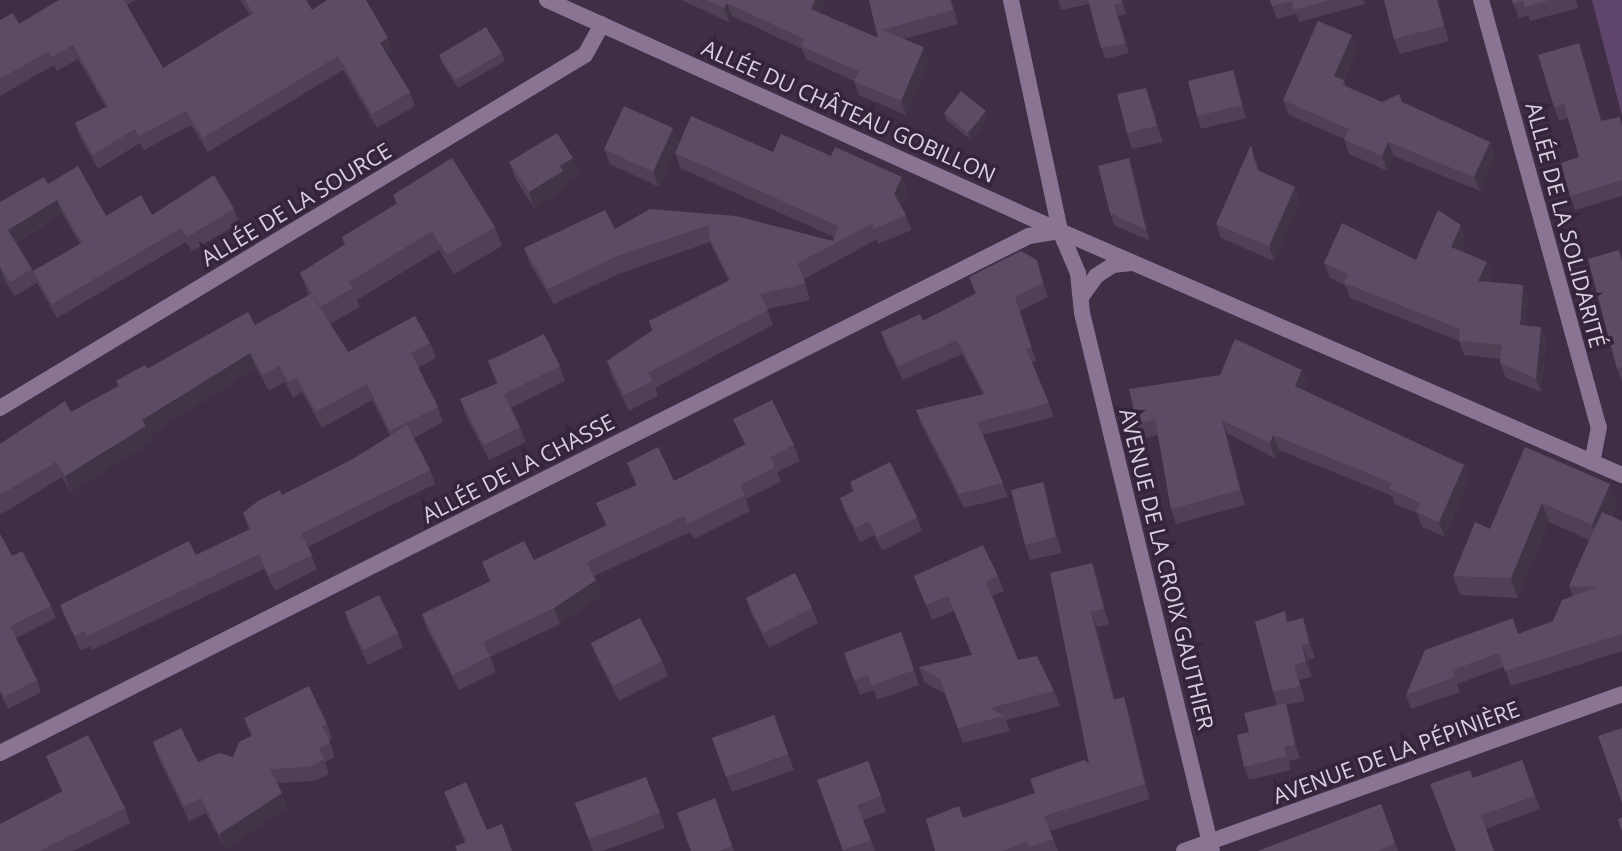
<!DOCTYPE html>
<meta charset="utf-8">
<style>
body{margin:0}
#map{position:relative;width:1622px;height:851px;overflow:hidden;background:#3f2e46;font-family:"Open Sans",sans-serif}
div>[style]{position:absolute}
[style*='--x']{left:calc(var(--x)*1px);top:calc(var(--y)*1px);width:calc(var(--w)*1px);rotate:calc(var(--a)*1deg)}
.green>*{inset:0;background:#5f446c}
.street>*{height:16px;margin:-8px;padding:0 8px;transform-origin:8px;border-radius:8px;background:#897593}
.wall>*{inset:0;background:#4f4056}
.shaded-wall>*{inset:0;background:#403446}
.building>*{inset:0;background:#5c4b64}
span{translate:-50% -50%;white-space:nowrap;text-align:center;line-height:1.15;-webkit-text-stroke:7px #34243c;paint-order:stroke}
.street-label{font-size:22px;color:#d9cfde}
</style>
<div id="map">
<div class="green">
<div style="clip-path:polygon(1592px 0,1622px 0,1622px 116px)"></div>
</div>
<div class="street">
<div style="--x:547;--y:0;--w:563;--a:24.24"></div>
<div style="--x:1060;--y:231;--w:613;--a:23.47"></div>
<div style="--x:1011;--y:0;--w:236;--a:78"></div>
<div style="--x:1060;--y:231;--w:46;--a:66.8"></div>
<div style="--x:1078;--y:273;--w:40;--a:84.3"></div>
<div style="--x:1082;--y:313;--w:553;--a:76.42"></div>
<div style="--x:1481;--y:0;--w:443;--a:74.6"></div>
<div style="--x:1599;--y:427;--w:36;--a:101"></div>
<div style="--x:1081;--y:297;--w:26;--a:-54"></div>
<div style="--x:1096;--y:276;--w:20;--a:-33"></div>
<div style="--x:1113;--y:265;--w:18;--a:-6"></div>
<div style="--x:0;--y:408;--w:683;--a:-31.11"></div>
<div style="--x:585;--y:55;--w:35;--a:-61"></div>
<div style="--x:0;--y:753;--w:1152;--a:-26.68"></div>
<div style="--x:1029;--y:236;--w:31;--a:-9"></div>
<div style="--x:1184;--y:851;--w:465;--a:-19.7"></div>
</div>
<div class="wall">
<div style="clip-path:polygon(59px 0,135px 0,127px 5px,163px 68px,250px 15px,240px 0,306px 0,312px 10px,393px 52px,387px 55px,410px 92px,415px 106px,377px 128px,343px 70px,208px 152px,191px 125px,144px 150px,140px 143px,98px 169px,80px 137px,75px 123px,106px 107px,78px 59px,57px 71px,54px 65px,0 96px,0 20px,19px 24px)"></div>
<div style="clip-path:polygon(681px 0,825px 0,820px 13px,878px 38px,869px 0,951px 0,958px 24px,904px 39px,929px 61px,906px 115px,859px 95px,854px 81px,806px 59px,802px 49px,732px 16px,729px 22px)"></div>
<div style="clip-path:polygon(1058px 0,1122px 0,1126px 14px,1118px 16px,1129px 53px,1105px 59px,1089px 4px,1061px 10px)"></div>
<div style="clip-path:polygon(1270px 0,1364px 0,1365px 4px,1299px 22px,1296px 14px,1277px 19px)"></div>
<div style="clip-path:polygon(1438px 0,1449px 41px,1400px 54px,1394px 39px)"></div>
<div style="clip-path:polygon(1512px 0,1576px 0,1578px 8px,1530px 21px,1528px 15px,1519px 18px)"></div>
<div style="clip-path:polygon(1352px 35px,1357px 50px,1344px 80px,1346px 86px,1382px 102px,1402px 102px,1490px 142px,1495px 157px,1480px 191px,1394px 156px,1387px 171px,1349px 154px,1344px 139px,1289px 115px,1283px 100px)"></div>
<div style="clip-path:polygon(502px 53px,505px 61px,458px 88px,442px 63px,439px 55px)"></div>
<div style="clip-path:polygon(1584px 57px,1602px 121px,1622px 124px,1622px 196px,1575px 210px,1570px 196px,1579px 157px,1568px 118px,1559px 121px,1554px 107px)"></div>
<div style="clip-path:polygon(1233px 70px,1238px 83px,1246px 118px,1201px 129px,1197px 116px)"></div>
<div style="clip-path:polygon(1152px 103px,1163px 142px,1132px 149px,1127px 133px)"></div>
<div style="clip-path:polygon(944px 113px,988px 119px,971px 140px,947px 121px)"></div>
<div style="clip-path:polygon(673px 128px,678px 143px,659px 187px,610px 164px,604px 149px)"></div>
<div style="clip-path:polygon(773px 152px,907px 192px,901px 206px,912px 230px,878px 244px,877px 239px,804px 279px,810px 300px,767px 309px,773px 325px,655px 388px,658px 396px,629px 411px,612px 376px,607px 361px,652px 331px,649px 321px,729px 281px,710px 242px,621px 273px,554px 304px,530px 264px,524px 248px,615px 229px,650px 209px,833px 241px,834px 237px,680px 168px,675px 153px)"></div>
<div style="clip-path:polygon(573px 158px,579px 173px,567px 181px,569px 186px,534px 208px,515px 178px,509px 162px)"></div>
<div style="clip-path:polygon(1256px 159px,1259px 171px,1295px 187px,1300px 202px,1274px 261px,1221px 238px,1216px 224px)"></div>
<div style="clip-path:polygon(1133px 169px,1150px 241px,1114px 225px,1110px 213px)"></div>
<div style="clip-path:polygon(evenodd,48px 184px,106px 216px,152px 215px,234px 209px,239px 223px,192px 251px,186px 242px,57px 318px,37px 283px,15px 296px,5px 281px,0 284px,0 202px,48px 184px,62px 213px,80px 244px,33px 271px,16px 243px,62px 213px)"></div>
<div style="clip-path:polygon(393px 195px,495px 227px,502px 246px,454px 274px,439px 250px,357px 300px,360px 307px,330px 324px,348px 352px,430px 343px,436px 358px,418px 368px,438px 407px,443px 422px,414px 438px,430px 470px,435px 484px,308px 547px,317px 569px,275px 591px,264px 569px,92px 650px,90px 646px,81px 651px,66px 620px,60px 605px,196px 555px,249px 529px,243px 513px,282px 495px,353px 459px,390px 436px,372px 400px,322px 428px,302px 392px,293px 398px,285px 382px,269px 391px,256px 368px,149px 435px,152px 442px,71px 492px,62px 477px,0 515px,0 444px,71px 412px,118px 386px,116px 381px,255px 325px,309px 295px,300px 273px,344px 245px,342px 237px,396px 204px)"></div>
<div style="clip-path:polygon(1466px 239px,1461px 251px,1487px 262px,1492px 277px,1490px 282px,1523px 285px,1528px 299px,1526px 326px,1541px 327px,1546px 342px,1541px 392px,1506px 378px,1500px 363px,1501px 359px,1464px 355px,1459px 341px,1350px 298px,1345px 285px,1330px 278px,1324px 263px,1416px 260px)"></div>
<div style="clip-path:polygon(1622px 259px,1622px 382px,1617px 369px)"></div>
<div style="clip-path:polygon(1037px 260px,1048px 297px,1020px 311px,1036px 361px,1032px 362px,1054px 417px,983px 435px,1008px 497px,964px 508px,921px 424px,916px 410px,983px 394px,962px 354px,903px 380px,886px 346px,881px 332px,923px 321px)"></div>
<div style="clip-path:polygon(488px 361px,560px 366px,565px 381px,511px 408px,526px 442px,489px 460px,465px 414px,460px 399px,497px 384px)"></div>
<div style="clip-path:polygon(1302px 370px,1308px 384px,1305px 391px,1464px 465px,1469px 480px,1445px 537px,1422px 527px,1417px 513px,1395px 504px,1392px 496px,1279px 450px,1275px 458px,1228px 434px,1245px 505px,1176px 524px,1171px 509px,1158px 435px,1143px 439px,1137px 424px)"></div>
<div style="clip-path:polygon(733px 419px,794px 445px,800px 461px,777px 472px,781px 482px,746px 499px,750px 511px,694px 539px,690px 532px,594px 576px,602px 595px,560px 624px,490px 657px,496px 672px,459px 690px,427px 629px,422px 614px,490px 582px,482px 562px,534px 560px,606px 526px,596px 503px,636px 485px,627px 463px,674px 481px,745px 445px)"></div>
<div style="clip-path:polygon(1525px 447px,1610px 484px,1617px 504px,1612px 516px,1622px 521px,1622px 651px,1511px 686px,1504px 667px,1457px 684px,1460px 692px,1411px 709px,1406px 695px,1518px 634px,1553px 621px,1573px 597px,1569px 586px,1589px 540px,1549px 522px,1518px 598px,1460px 595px,1453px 576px,1490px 529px)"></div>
<div style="clip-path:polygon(850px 482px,917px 517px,922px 531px,882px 551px,874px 535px,860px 542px,845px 512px,840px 498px,853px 492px)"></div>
<div style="clip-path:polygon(1043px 482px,1048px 498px,1062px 553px,1030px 560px,1025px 545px)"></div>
<div style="clip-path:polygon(0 534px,12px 556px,51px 606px,56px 618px,16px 638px,37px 680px,41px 692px,8px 709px,0 693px)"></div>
<div style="clip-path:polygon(1092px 563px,1098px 578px,1109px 624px,1097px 627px,1115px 699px,1124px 697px,1129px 713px,1150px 799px,1050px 831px,1058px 851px,935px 851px,963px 818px,1035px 793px,1089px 764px)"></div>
<div style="clip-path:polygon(914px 576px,998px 576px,1004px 591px,992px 596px,1018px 660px,1054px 691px,1060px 706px,1006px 720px,1010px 731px,963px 743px,945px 694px,924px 682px,919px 667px,972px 655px,954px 611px,932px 620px)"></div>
<div style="clip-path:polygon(746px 598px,812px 608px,818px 623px,769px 648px,751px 613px)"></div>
<div style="clip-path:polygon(345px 612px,398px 633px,403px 648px,368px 665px,350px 627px)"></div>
<div style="clip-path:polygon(1303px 618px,1309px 633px,1315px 658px,1308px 660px,1312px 677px,1299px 680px,1305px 701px,1286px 705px,1290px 716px,1300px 758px,1289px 761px,1291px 770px,1249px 780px,1244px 767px,1249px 732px,1277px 705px,1273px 692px,1289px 622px)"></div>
<div style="clip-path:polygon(901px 632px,919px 685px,877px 700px,874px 690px,860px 695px,844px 653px)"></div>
<div style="clip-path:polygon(591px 643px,662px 661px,668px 676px,619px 701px,597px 658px)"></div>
<div style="clip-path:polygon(774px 715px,794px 770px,732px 792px,712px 738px)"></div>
<div style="clip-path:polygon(244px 718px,327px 724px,332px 738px,329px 740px,335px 757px,325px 762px,329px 774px,314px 781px,277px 783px,287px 808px,225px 849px,206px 813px,189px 821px,158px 757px,153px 742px,198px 762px,233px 757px,251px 736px)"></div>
<div style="clip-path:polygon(46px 756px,125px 808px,130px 823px,73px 851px,0 851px,62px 792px)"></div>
<div style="clip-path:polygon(1522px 760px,1540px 809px,1486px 829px,1455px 851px,1473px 778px)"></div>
<div style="clip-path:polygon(868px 761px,886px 812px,863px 820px,875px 851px,843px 851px,817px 780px)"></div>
<div style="clip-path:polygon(646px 777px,665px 828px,603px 851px,593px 851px,575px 803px)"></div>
<div style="clip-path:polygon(444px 792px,487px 830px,465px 843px)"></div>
<div style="clip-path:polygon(715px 798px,734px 851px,691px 851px)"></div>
<div style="clip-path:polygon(1381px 804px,1398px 851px,1258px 851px)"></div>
</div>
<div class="shaded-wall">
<div style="clip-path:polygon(815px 0,825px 0,816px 23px,811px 9px)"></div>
<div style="clip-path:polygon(1437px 0,1438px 0,1449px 41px,1444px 26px)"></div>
<div style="clip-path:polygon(727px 3px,732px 16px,729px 22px,724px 8px)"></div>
<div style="clip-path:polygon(1352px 35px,1357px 50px,1339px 90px,1334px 76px)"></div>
<div style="clip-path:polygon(388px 38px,393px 52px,385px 57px,380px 43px)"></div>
<div style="clip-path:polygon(1579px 43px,1584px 57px,1607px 135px,1601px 121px)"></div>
<div style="clip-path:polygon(924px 47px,929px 61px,906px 115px,901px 101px)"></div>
<div style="clip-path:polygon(1233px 70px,1238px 83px,1246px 118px,1242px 105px)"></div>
<div style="clip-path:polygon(1146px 88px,1152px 103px,1163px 142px,1157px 126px)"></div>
<div style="clip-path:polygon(986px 111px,988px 119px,971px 140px,968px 133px)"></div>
<div style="clip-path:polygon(673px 128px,678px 143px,659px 187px,653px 172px)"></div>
<div style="clip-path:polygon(1388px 142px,1394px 156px,1387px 171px,1382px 156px)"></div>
<div style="clip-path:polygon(1490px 142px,1495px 157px,1480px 191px,1474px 177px)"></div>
<div style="clip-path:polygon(573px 158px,579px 173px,567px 181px,569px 186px,534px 208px,529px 192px,560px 166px)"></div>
<div style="clip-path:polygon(1129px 158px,1133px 169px,1150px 241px,1146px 230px)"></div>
<div style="clip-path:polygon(902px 177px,907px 192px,900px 209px,894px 194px)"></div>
<div style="clip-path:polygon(1295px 187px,1300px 202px,1274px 261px,1269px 246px)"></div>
<div style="clip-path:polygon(57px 200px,62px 213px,13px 244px,8px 230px)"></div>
<div style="clip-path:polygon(1461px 225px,1466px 239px,1456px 262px,1451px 247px)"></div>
<div style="clip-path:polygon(1037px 260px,1042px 274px,1048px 297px,1043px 283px)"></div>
<div style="clip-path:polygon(1487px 262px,1492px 277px,1483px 296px,1478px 281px)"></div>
<div style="clip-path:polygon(0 267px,5px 281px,0 284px)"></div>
<div style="clip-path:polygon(1523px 285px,1528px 299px,1525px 340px,1520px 325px)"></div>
<div style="clip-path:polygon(1541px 327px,1546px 342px,1541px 392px,1536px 378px)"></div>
<div style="clip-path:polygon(250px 353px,256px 368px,149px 435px,152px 442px,71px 492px,65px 476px,142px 420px)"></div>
<div style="clip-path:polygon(1302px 370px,1308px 384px,1300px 401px,1295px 386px)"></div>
<div style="clip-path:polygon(1222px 420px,1228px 434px,1245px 505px,1240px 490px)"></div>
<div style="clip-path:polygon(1273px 435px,1279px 450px,1275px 458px,1270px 443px)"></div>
<div style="clip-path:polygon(1464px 465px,1469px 480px,1445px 537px,1439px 522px)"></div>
<div style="clip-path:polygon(1043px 482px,1048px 498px,1062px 553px,1056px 537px)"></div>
<div style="clip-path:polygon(1610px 484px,1617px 504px,1599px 545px,1592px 525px)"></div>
<div style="clip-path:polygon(1542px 503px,1549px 522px,1518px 598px,1511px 578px)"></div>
<div style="clip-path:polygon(1092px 563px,1098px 578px,1109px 624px,1104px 609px)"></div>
<div style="clip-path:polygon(596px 580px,602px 595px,560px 624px,554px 608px)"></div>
<div style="clip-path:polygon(1091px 612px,1097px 627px,1119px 715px,1114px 700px)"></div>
<div style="clip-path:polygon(1303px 618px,1309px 633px,1315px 658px,1309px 643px)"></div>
<div style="clip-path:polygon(1302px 645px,1308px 660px,1312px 677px,1306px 662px)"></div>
<div style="clip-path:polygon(1124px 697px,1129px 713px,1150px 799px,1145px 784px)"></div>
<div style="clip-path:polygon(1286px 703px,1290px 716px,1300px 758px,1295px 745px)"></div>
<div style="clip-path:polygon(282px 793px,287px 808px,225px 849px,219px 834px)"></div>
</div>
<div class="building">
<div style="clip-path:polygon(59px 0,124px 0,163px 68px,253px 13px,245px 0,306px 0,312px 10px,327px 0,366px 0,388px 38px,380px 43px,410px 92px,372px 114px,338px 56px,203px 138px,186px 111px,139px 136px,135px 129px,93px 155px,75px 123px,108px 106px,73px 45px,52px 57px,49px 51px,0 79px,0 20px,13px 13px,19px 24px)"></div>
<div style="clip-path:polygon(706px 0,815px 0,811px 9px,878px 38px,869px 0,950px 0,953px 10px,882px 30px,924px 47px,901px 101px,854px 81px,859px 71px,801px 46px,804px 39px,727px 3px,724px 8px)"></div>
<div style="clip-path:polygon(1088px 0,1121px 0,1122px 3px,1114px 5px,1125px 43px,1101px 48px)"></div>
<div style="clip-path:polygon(1270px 0,1329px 0,1294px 10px,1292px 1px,1272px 6px)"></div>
<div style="clip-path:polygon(1384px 0,1437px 0,1444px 26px,1394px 39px)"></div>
<div style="clip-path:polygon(1512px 0,1549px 0,1525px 7px,1523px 0,1513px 4px)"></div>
<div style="clip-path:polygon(1318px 21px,1352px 35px,1334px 76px,1344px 80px,1342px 85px,1382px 102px,1399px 94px,1402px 102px,1490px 142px,1474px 177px,1388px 142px,1382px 156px,1344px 139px,1349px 129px,1283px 100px)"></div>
<div style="clip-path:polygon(486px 27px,502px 53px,455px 80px,439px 55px)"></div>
<div style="clip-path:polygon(1579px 43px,1601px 121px,1620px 117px,1622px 126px,1622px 180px,1570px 196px,1561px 163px,1579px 157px,1564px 104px,1554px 107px,1538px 55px)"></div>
<div style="clip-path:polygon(1233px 70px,1242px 105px,1197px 116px,1188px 81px)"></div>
<div style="clip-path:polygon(1146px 88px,1157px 126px,1127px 133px,1117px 94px)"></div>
<div style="clip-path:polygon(961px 91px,986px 111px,968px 133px,944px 113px)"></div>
<div style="clip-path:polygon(624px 106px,673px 128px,653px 172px,604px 149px)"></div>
<div style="clip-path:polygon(691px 116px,773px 152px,781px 134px,831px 156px,835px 147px,902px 177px,894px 194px,906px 215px,873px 229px,873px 223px,798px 263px,805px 284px,760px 294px,768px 310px,648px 373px,653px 381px,624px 395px,607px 361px,653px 330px,649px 321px,730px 280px,709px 237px,709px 225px,615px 257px,548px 289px,524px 248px,605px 210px,615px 229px,650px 209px,736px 216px,833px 241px,838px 226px,675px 153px)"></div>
<div style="clip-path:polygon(557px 133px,573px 158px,560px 166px,563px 171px,529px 192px,509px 162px)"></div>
<div style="clip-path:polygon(1251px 145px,1257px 170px,1295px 187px,1269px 246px,1216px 224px)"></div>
<div style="clip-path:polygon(452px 158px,495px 227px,447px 255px,432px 231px,349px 282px,353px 288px,320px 307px,300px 273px,346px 244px,342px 237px,398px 203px,393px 195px)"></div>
<div style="clip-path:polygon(1129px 158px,1146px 230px,1110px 213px,1098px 166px)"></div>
<div style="clip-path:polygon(78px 166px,106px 216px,141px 195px,152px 215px,214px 175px,234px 209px,187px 237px,181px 228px,52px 304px,33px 271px,82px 243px,57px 200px,8px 230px,32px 269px,10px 282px,0 267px,0 202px,44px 177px,48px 184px)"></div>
<div style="clip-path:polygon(1438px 210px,1461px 225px,1451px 247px,1487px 262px,1478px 281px,1523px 285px,1520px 325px,1541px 327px,1536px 378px,1500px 363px,1502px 345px,1459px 341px,1460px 329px,1344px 283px,1348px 274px,1324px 263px,1342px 223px,1416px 260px)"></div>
<div style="clip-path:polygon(1619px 250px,1622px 261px,1622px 367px,1617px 369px,1588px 259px)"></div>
<div style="clip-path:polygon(1021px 251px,1037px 260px,1043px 283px,1015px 297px,1031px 347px,1026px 349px,1049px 403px,977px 422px,1003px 483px,959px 494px,916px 410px,985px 394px,957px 340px,898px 366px,881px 332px,920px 314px,923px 321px,976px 294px,969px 277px)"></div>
<div style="clip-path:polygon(311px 294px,348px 352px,415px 316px,430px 343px,411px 353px,438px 407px,390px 431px,367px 384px,316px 412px,296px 377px,288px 382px,279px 366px,263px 375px,250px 353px,142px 420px,146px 426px,65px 476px,56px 462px,0 495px,0 444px,65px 401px,71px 412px,119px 386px,116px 381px,145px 365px,147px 369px,248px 312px,255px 325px)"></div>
<div style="clip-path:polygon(544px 334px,560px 366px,504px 394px,520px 427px,484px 445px,460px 399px,498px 383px,488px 361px)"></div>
<div style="clip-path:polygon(1235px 339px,1302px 370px,1295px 386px,1464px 465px,1439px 522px,1416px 512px,1421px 503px,1389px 489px,1392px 483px,1273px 435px,1270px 443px,1222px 420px,1240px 490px,1171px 509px,1155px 419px,1137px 424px,1129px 389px,1220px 375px)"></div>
<div style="clip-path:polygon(772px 400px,794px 445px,771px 457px,775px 467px,740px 485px,745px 495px,688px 524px,684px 516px,587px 562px,596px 580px,554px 608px,483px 642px,490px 656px,453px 675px,422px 614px,491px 581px,482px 562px,524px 541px,534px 560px,607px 525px,596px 503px,637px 485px,627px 463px,658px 447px,674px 481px,746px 444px,733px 419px)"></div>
<div style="clip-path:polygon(407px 425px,430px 470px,301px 534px,312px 555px,269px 576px,259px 554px,87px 636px,85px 631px,75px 636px,60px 605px,189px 541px,196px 555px,251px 529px,243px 513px,258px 501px,280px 490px,282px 495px,353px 459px)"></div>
<div style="clip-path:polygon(1525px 447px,1610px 484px,1592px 525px,1542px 503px,1511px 578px,1453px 576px,1475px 522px,1490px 529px)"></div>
<div style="clip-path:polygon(890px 462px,917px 517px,877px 537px,869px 521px,855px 528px,840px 498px,854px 491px,850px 482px)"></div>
<div style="clip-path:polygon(1043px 482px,1056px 537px,1025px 545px,1011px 490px)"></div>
<div style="clip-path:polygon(1602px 512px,1622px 521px,1622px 634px,1505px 671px,1499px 653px,1452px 670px,1455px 677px,1406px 695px,1425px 650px,1513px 618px,1518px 634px,1553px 621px,1562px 600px,1598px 587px,1569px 586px)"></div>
<div style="clip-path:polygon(0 534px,12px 556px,22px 551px,51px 606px,10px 626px,37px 680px,4px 697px,0 690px)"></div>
<div style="clip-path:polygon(983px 545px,998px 576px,986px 582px,1018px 660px,1037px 656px,1054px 691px,990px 708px,1004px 716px,958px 728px,940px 679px,919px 667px,972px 655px,948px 596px,926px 605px,914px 576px)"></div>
<div style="clip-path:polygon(1092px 563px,1104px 609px,1091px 612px,1114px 700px,1124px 697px,1145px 784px,1044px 816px,1053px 839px,1029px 847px,1027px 842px,1002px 851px,935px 851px,926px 819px,959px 806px,963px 818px,1035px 793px,1030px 779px,1084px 760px,1089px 764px,1050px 573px)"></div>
<div style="clip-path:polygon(795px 573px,812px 608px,763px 633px,746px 598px)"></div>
<div style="clip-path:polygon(379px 595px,398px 633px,363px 650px,345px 612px)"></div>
<div style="clip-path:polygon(1285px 611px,1287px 622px,1303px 618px,1309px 643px,1302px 645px,1306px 662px,1294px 665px,1300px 686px,1273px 692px,1255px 622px)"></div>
<div style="clip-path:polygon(640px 618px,662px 661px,613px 686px,591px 643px)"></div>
<div style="clip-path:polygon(901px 632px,914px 670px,872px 685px,868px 675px,854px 680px,844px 653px)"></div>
<div style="clip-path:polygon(309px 686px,327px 724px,322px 726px,330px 742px,319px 749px,324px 759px,309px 767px,270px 769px,282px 793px,219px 834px,201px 798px,184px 806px,153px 742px,181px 728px,198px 762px,219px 753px,233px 757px,239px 742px,253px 735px,244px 718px)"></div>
<div style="clip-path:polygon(1286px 703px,1295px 745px,1284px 747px,1286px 756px,1244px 767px,1237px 735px,1249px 732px,1244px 713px)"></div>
<div style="clip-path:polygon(774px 715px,788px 754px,726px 777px,712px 738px)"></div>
<div style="clip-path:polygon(1622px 728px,1622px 803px,1598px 736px)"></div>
<div style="clip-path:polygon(88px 735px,125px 808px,39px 851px,0 851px,0 824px,63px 791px,46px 756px)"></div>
<div style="clip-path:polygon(1522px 760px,1535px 796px,1481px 815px,1494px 851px,1456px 851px,1430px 784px,1470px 770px,1473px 778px)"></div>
<div style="clip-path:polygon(868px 761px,881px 796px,857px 805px,871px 840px,843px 850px,817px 780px)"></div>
<div style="clip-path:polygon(646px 777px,660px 813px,589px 839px,575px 803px)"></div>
<div style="clip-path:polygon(466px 782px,487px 830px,502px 824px,512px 851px,457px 851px,455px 846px,467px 842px,444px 792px)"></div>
<div style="clip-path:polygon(715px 798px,732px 846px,719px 851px,691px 851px,677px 813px)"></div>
<div style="clip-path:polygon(1381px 804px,1395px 843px,1378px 851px,1258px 851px)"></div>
<div style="clip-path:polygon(1622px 817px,1622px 832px,1618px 819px)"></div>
</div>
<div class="street-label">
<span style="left:849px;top:111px;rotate:24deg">ALLÉE DU CHÂTEAU GOBILLON</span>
<span style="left:296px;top:204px;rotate:-31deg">ALLÉE DE LA SOURCE</span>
<span style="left:1566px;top:225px;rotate:75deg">ALLÉE DE LA SOLIDARITÉ</span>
<span style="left:518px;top:468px;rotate:-27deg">ALLÉE DE LA CHASSE</span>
<span style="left:1167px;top:569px;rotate:76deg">AVENUE DE LA CROIX GAUTHIER</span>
<span style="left:1396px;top:752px;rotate:-20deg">AVENUE DE LA PÉPINIÈRE</span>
</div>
</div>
